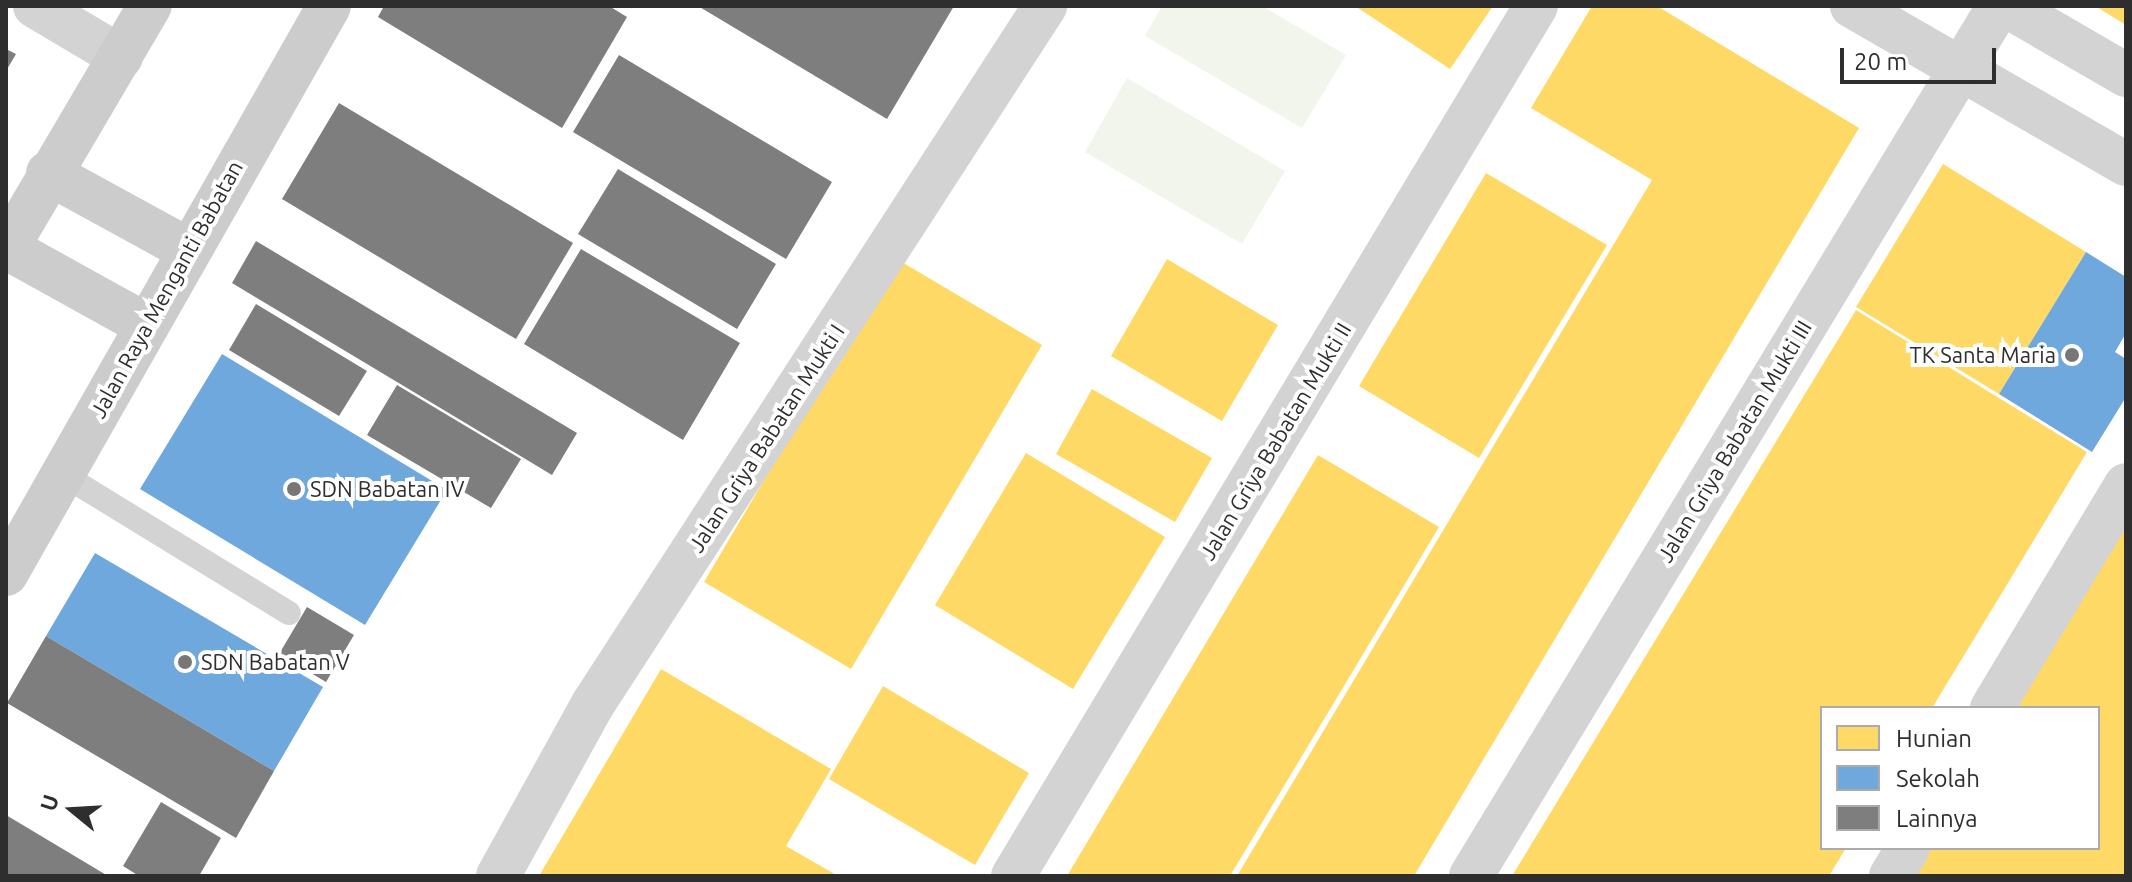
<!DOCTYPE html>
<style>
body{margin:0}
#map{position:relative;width:2132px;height:882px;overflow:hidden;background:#fff;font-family:Ubuntu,sans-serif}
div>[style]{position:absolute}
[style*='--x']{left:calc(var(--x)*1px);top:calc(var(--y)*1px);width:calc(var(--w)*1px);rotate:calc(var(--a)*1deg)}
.green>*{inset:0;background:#f1f5eb}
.homes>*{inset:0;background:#ffd966}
.schools>*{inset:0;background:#6fa8dc}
.building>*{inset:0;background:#7e7e7e}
.lane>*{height:24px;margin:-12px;padding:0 12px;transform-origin:12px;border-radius:12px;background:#d3d3d3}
.street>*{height:44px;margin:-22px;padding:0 22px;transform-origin:22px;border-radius:22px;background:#d3d3d3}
.secondary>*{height:44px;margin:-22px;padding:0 22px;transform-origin:22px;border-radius:22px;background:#ccc}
.dots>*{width:22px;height:22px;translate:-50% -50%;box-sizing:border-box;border:4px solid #fff;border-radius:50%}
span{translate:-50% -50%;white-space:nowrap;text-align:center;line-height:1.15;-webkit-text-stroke:8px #fff;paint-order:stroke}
.street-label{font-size:22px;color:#2e2e2e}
.poi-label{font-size:22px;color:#2e2e2e}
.right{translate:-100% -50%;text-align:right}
.left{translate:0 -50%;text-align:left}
.frame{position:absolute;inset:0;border:8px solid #2e2e2e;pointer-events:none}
.legend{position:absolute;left:1820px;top:706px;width:280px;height:144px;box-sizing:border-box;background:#fff;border:2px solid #ababab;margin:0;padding:10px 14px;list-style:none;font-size:24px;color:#2e2e2e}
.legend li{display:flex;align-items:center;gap:16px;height:40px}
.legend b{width:40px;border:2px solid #ababab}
.north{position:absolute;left:32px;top:770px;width:80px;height:80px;-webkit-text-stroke:6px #fff;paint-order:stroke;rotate:288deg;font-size:22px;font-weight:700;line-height:32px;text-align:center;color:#2e2e2e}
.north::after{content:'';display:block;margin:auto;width:28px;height:36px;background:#2e2e2e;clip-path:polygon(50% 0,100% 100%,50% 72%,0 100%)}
.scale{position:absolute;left:1840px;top:48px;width:156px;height:36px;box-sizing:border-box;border:4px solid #2e2e2e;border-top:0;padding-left:10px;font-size:24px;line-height:28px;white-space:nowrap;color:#2e2e2e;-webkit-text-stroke:6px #fff;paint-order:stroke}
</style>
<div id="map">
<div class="green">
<div style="clip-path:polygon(1162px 6px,1262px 6px,1346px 55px,1302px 128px,1145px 36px)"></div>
<div style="clip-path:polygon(1127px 78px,1285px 171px,1242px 244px,1085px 152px)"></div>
</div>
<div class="homes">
<div style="clip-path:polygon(1355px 6px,1493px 6px,1450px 69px)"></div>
<div style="clip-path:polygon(1592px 6px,1657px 6px,1859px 128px,1414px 876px,1237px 876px,1652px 180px,1531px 108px)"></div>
<div style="clip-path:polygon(2095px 6px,2126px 6px,2126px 25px)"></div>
<div style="clip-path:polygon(1943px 164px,2086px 252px,1999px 394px,1856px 307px)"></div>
<div style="clip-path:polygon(1486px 173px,1607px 245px,1479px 458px,1359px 386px)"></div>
<div style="clip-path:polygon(895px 258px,1042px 345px,851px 669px,704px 582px)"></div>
<div style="clip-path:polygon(1167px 259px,1278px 325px,1222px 421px,1111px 356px)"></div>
<div style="clip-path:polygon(1856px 310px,2087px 452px,2011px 578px,1932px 708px,1822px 708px,1822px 848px,1846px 848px,1829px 876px,1512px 876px)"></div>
<div style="clip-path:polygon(1092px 389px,1212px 458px,1175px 522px,1056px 454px)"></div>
<div style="clip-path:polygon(1026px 453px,1165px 537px,1073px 689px,935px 605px)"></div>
<div style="clip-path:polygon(1318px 455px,1439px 527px,1350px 676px,1230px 876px,1067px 876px)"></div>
<div style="clip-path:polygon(2126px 504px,2126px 876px,1909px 876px,1925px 848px,2098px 848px,2098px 708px,2007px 708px)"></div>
<div style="clip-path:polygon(661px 669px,831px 769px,786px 846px,838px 876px,539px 876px)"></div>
<div style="clip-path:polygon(883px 686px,1029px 773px,975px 865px,829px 779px)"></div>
</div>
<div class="schools">
<div style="clip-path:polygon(2086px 252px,2126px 277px,2126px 333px,2115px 352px,2126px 359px,2126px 397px,2092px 452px,1999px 394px)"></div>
<div style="clip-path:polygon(222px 354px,447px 490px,365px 625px,140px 489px)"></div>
<div style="clip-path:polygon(95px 553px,323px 687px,274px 771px,46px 636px)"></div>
</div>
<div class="building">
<div style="clip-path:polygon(384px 6px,609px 6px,627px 17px,562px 128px,378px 17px)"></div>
<div style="clip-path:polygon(698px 6px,954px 6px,887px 119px)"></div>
<div style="clip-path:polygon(6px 49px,16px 54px,6px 71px)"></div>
<div style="clip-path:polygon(619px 55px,832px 182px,786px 259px,573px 132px)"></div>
<div style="clip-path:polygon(339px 103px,573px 243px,516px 339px,282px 199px)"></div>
<div style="clip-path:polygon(618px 169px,776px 264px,737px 329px,578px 234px)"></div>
<div style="clip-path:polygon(256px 241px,577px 433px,552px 475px,232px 283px)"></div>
<div style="clip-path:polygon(581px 249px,740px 343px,683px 440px,524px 344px)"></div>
<div style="clip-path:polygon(256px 304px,367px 371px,339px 416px,229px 350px)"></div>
<div style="clip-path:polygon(397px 385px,521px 459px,491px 508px,367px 435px)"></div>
<div style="clip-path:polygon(307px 607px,354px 635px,326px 682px,279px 654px)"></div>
<div style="clip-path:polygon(46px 636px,274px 771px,236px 838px,7px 703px)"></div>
<div style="clip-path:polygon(161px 802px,221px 838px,199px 876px,139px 876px,123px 866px)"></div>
<div style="clip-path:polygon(6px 815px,108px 876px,6px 876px)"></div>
</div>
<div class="lane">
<div style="--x:62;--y:474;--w:266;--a:31.5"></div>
</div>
<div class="street">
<div style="--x:35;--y:6;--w:100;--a:30.7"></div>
<div style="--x:1852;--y:6;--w:316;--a:30"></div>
<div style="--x:2007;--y:6;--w:138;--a:30.1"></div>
<div style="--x:1992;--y:708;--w:260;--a:-59"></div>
<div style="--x:498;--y:876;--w:196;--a:-61.1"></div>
<div style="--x:593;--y:704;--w:832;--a:-57.07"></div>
<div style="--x:1013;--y:876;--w:1015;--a:-58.99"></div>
<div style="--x:1471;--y:876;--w:1018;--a:-58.75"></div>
<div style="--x:1891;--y:876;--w:33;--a:-59"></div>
</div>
<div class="secondary">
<div style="--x:48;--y:173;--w:158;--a:28.7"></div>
<div style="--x:7;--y:248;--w:159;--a:29"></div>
<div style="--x:6;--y:250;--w:283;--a:-59.5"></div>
<div style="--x:6;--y:574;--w:653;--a:-60.37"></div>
</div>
<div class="dots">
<div style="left:2072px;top:355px;background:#777"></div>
<div style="left:294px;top:489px;background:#777"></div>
<div style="left:185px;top:662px;background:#777"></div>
</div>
<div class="street-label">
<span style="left:166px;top:289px;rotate:-61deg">Jalan Raya Menganti Babatan</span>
<span style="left:766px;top:438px;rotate:-57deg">Jalan Griya Babatan Mukti I</span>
<span style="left:1275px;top:441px;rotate:-59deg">Jalan Griya Babatan Mukti II</span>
<span style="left:1734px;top:441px;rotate:-59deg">Jalan Griya Babatan Mukti III</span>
</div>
<div class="poi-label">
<span class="right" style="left:2056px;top:355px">TK Santa Maria</span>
<span class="left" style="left:310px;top:489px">SDN Babatan IV</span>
<span class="left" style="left:201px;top:662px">SDN Babatan V</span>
</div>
<div class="frame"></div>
<ul class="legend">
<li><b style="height:22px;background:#ffd966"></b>Hunian</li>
<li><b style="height:22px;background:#6fa8dc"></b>Sekolah</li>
<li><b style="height:22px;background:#7e7e7e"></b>Lainnya</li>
</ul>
<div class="north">U</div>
<div class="scale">20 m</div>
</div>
